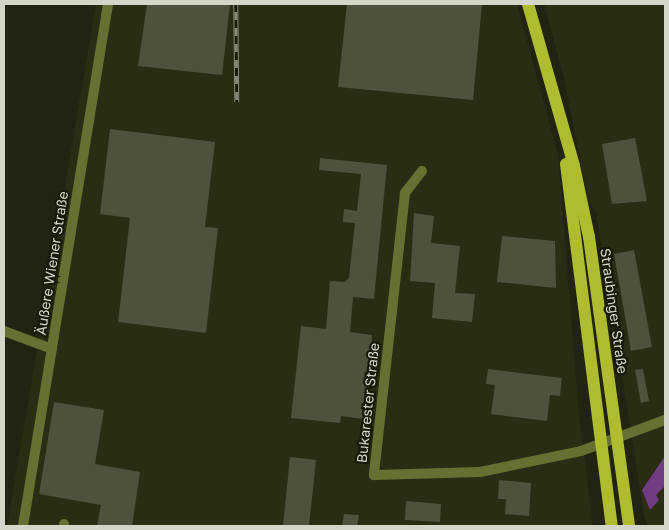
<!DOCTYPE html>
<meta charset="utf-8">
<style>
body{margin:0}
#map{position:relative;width:669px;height:530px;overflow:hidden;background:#222411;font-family:"Golos Text",sans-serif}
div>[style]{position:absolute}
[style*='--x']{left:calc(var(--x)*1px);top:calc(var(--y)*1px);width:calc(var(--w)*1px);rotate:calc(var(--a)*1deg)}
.built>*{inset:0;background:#2a2c13}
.forest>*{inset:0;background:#713c82}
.building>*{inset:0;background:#4f513d}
.minor>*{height:10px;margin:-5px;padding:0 5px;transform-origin:5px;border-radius:5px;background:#686f33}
.major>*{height:12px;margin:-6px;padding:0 6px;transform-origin:6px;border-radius:6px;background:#b0bc30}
.rail>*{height:4.5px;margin-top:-2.25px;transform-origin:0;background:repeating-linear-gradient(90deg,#191a08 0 8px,#858778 0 16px);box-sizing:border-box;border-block:1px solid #858778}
span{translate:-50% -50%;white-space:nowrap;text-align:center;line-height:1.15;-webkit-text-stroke:4.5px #191a08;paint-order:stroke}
.street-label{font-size:14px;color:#d4d6ca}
.frame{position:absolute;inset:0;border:5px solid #d4d6ca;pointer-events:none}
</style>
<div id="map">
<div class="built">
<div style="clip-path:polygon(96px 4px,517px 4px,558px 155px,579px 414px,593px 526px,7px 526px)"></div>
<div style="clip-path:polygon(544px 4px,665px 4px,665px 526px,647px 526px,644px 514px,596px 212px,588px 200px,564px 78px)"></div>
</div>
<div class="forest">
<div style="clip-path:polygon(665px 456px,665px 486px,656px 495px,659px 500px,650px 510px,642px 490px)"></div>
</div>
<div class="building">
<div style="clip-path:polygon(147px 4px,230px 4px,222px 75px,138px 66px)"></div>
<div style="clip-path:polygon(347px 4px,482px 4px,473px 100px,338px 87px)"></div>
<div style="clip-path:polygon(110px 129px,215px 142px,205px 227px,218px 228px,206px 333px,118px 322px,130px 218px,100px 214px)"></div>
<div style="clip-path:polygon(635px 138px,647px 201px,612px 204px,602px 144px)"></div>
<div style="clip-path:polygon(320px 158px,387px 165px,374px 299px,353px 297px,350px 332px,372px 335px,364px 419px,341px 416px,340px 423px,291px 418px,301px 326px,326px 329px,330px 281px,345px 282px,349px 278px,355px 223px,343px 222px,344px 209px,357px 211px,361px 174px,319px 170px)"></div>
<div style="clip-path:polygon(414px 213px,434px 216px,431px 243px,460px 246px,455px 293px,475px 294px,472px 322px,432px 318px,435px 283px,410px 281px)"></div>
<div style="clip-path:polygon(502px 236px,555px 241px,556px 288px,497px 282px)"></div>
<div style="clip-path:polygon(634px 250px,652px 347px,631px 351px,614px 254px)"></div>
<div style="clip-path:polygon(488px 369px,562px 378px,560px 396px,550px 395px,547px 421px,491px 414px,495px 385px,486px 384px)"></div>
<div style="clip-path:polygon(643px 369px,649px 401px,641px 403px,635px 370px)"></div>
<div style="clip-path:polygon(54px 402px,104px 410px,95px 464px,140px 472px,132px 526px,97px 526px,101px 505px,39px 494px)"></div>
<div style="clip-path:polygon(290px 457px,316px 460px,309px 526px,283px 526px)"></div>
<div style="clip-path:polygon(499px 480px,531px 483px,529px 516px,505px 514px,506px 499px,498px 499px)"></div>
<div style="clip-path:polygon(406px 501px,441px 504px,440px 522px,405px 520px)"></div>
<div style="clip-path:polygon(344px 514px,359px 515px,357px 526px,342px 526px)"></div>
</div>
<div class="minor">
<div style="--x:422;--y:171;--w:28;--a:128"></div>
<div style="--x:405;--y:193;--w:284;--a:96.3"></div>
<div style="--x:374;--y:475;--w:106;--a:-1.6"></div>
<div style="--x:480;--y:472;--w:103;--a:-11.7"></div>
<div style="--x:581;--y:451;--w:90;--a:-20.3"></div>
<div style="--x:4;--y:331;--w:51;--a:20.6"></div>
<div style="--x:23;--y:526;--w:529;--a:-80.75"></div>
<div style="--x:64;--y:526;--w:2;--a:-90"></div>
</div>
<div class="major">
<div style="--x:528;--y:4;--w:168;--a:74.1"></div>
<div style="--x:574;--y:166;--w:73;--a:78.1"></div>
<div style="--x:589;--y:237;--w:292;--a:82.1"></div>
<div style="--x:566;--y:164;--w:365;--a:82.8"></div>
</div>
<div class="rail">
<div style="--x:236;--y:4;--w:98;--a:89.4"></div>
</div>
<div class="street-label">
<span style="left:52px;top:263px;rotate:-81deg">Äußere Wiener Straße</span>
<span style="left:614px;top:311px;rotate:82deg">Straubinger Straße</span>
<span style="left:368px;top:403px;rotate:-84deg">Bukarester Straße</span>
</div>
<div class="frame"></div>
</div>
